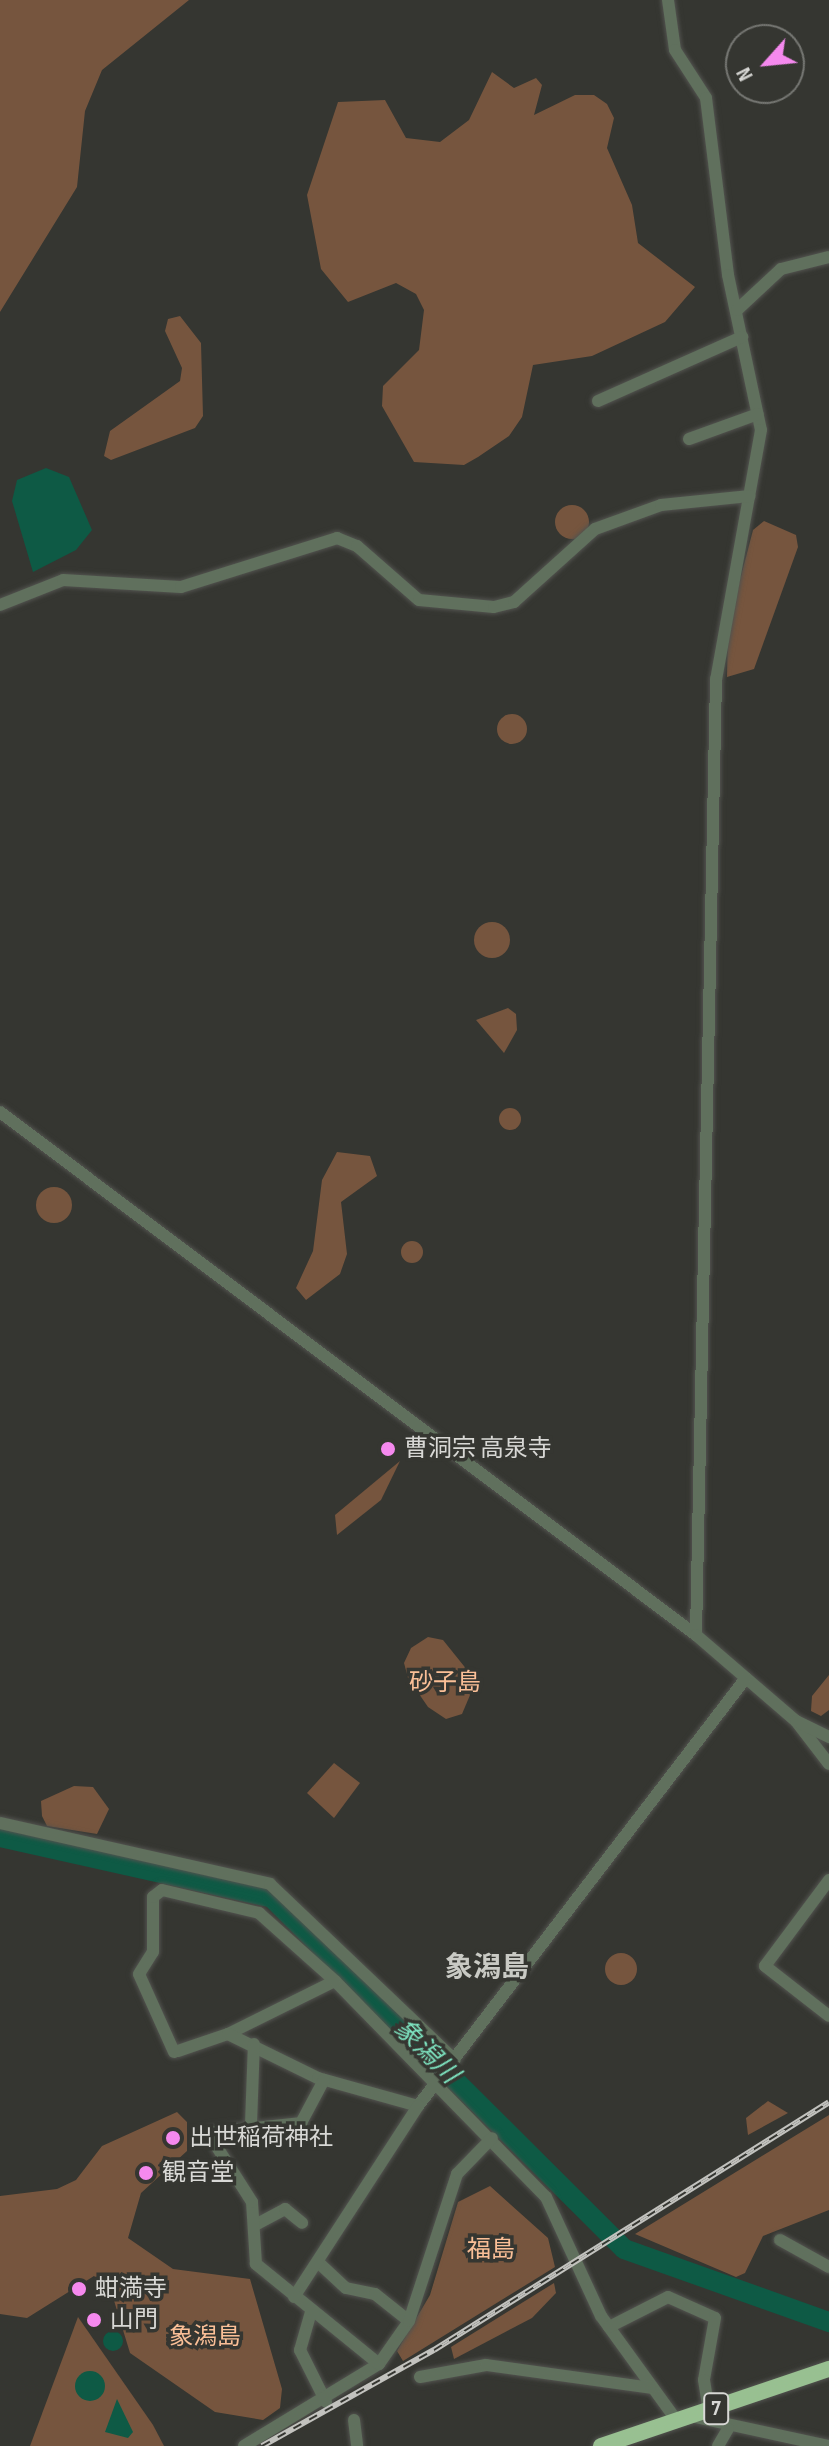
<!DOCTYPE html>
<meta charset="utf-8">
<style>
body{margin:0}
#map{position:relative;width:829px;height:2446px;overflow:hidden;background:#353631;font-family:"Sofia Sans Condensed","Noto Sans JP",sans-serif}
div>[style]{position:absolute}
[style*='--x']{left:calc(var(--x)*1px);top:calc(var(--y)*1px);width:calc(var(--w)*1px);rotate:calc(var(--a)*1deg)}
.green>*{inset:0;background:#76553e}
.round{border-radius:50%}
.water>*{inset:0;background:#0e5a45}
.river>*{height:20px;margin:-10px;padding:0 10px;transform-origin:10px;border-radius:10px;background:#0e5a45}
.roads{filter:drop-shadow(0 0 2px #52534f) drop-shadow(0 0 2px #52534f)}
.minor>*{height:12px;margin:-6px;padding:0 6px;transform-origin:6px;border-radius:6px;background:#60705d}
.highway>*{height:16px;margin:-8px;padding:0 8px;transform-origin:8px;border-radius:8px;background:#98c091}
.rail>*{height:6px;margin-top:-3px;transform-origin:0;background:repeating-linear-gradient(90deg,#353631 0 9px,#c2c2be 0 18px);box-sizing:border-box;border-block:2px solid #c2c2be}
.dots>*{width:22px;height:22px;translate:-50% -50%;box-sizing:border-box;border:4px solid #353631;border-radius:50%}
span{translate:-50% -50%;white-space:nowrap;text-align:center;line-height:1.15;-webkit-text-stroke:7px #353631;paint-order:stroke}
.shield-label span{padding:2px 6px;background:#353631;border:2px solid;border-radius:6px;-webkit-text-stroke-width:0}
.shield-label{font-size:22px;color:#d8d8d5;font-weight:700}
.poi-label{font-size:24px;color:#d8d8d5}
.left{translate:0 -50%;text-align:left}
.park-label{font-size:24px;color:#fabf97}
.water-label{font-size:26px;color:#7de2bf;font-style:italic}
.quarter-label{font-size:28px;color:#c9cac4;font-weight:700}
.north{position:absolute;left:725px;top:24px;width:80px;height:80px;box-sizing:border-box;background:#353631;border:2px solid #767773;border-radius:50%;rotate:243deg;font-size:22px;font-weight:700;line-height:32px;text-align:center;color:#d8d8d5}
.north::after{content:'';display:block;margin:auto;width:28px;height:36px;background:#f589ee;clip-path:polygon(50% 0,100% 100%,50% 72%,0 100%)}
</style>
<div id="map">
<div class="green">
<div style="clip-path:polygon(0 0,189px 0,102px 70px,85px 111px,77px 187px,0 312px)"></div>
<div style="clip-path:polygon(492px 72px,514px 88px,536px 78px,542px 85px,534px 115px,575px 95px,594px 95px,607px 104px,614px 118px,607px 148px,632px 205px,638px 243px,695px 287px,665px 322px,592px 356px,533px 365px,522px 417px,509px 436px,478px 457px,464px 465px,414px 462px,382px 406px,383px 386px,419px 350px,424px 310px,416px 294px,396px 283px,348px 302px,321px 269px,307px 195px,338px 102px,385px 100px,406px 138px,440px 142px,469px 120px)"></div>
<div style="clip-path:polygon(180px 316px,201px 343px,203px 416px,195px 428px,111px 460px,104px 456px,110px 431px,180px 381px,182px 368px,165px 331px,168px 319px)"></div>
<div class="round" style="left:555px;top:505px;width:34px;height:34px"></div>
<div style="clip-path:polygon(764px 521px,796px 535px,798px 547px,754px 669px,727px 677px,728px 626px,753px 530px)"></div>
<div class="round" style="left:497px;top:714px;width:30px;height:30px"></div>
<div class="round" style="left:474px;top:922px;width:36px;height:36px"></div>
<div style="clip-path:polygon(508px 1008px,516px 1014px,517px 1030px,504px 1053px,476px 1020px)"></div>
<div class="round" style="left:499px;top:1108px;width:22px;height:22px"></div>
<div style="clip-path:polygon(337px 1152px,370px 1156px,377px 1176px,341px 1202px,347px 1254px,340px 1274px,306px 1300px,296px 1288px,313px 1251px,322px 1180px)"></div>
<div class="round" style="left:36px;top:1187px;width:36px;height:36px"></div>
<div class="round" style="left:401px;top:1241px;width:22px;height:22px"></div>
<div style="clip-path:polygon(400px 1461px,381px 1500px,337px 1535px,335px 1515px)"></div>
<div style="clip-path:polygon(428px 1637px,443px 1640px,476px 1681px,462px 1714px,446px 1719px,428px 1707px,408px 1678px,404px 1663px,411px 1648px)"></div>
<div style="clip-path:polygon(829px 1675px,829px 1710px,821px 1716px,811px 1711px,812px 1696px)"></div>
<div style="clip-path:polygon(334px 1763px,360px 1783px,334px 1818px,307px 1793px)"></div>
<div style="clip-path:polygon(74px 1786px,93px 1787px,109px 1809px,97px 1834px,47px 1826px,42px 1816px,41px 1801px)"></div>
<div class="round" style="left:605px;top:1953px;width:32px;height:32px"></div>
<div style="clip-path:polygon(768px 2101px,788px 2113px,748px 2135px,746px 2118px)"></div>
<div style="clip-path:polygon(177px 2112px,187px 2122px,187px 2151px,141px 2193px,128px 2238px,173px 2269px,250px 2279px,282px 2389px,280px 2408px,263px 2420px,215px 2412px,130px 2353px,112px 2294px,94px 2276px,27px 2318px,0 2314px,0 2196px,57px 2189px,76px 2180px,102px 2146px)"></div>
<div style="clip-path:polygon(829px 2115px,829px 2210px,763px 2236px,745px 2273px,736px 2277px,635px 2234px)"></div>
<div style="clip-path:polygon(490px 2186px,548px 2238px,555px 2267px,403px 2361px,397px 2351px,430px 2295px,458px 2202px)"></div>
<div style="clip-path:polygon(554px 2283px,556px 2293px,532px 2318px,454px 2359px,451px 2347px)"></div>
<div style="clip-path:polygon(78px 2317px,153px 2425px,164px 2446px,30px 2446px)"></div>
</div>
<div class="water">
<div style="clip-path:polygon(46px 468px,69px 477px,92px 530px,76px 550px,33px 572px,12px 501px,17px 480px)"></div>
<div class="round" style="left:103px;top:2331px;width:20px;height:20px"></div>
<div class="round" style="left:75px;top:2371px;width:30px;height:30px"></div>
<div style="clip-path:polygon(117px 2399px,133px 2432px,128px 2438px,105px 2432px)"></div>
</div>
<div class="river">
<div style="--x:0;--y:1837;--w:279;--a:12.6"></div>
<div style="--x:272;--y:1898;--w:497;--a:44.9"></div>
<div style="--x:624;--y:2249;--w:218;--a:19.6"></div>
</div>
<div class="roads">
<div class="minor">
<div style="--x:668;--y:0;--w:50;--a:82"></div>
<div style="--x:675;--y:50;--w:57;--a:57.1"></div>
<div style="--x:706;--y:98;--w:178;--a:82.9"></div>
<div style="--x:728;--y:275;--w:158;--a:78"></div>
<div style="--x:761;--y:430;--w:253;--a:100.2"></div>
<div style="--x:716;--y:679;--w:956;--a:91.2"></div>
<div style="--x:737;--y:310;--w:60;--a:-43"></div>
<div style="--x:781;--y:269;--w:49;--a:-14"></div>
<div style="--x:598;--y:401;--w:158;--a:-24"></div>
<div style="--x:689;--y:439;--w:73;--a:-19.9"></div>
<div style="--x:0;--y:605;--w:68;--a:-21.6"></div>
<div style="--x:63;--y:580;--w:118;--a:3.4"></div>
<div style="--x:181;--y:587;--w:164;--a:-17.4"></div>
<div style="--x:337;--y:538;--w:22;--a:22"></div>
<div style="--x:357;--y:546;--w:82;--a:41.1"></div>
<div style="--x:419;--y:600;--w:75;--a:5.3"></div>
<div style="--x:494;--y:607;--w:21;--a:-14"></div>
<div style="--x:514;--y:602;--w:109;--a:-42"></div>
<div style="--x:595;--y:529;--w:70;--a:-20"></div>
<div style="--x:661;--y:505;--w:89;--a:-5.8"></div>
<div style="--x:0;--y:1112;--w:871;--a:36.92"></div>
<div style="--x:696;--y:1635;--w:132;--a:40.7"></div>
<div style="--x:796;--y:1721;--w:54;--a:52.5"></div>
<div style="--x:796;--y:1721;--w:37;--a:26"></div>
<div style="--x:0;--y:1823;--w:277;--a:12.7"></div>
<div style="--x:270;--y:1884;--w:255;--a:43.6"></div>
<div style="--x:829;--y:1880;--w:107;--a:126.7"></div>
<div style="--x:765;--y:1966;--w:81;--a:38"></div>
<div style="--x:228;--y:2034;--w:119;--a:-26.4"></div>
<div style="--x:335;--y:1981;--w:302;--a:45.7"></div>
<div style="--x:546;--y:2197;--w:131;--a:65.2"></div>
<div style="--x:601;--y:2316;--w:130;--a:54.1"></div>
<div style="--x:178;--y:2051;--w:53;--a:-18.8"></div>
<div style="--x:228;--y:2034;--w:100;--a:26.1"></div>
<div style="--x:318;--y:2078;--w:104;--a:15.6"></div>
<div style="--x:418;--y:2106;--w:539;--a:-52.54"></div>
<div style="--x:174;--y:2052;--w:85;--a:-114.2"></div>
<div style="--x:139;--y:1974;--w:26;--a:-58"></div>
<div style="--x:153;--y:1952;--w:55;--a:-90"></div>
<div style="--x:153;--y:1897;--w:11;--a:-38"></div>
<div style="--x:162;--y:1890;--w:100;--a:13.3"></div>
<div style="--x:259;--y:1913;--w:102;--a:41.8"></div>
<div style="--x:251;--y:2124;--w:80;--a:-87.9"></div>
<div style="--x:257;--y:2224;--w:32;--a:-28"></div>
<div style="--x:285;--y:2209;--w:22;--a:39"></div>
<div style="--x:780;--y:2240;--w:56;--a:28.9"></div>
<div style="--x:320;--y:2264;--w:35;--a:43"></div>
<div style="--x:346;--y:2288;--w:30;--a:12"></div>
<div style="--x:375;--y:2294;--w:43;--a:38.5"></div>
<div style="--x:294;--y:2297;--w:228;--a:-57"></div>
<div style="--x:311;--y:2312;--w:40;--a:106"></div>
<div style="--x:300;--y:2350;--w:58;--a:63.4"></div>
<div style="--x:609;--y:2327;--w:66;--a:-27"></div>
<div style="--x:668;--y:2297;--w:51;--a:24.1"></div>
<div style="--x:715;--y:2318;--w:63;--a:100.1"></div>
<div style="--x:704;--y:2380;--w:32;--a:81"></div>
<div style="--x:379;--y:2364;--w:52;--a:-55.1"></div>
<div style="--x:409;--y:2321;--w:155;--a:-71.9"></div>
<div style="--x:457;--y:2174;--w:50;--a:-45.8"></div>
<div style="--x:420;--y:2377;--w:67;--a:-10.3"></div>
<div style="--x:486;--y:2365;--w:168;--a:7.9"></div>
<div style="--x:695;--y:2417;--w:136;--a:12.3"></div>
<div style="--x:354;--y:2420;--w:26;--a:83"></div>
<div style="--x:244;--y:2446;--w:158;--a:-31.3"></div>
<div style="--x:379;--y:2364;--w:159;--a:-140.9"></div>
<div style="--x:256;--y:2264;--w:62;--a:-93.7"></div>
<div style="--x:252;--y:2202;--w:82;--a:-122.5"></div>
<div style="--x:208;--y:2133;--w:94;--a:-6.1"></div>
<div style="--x:301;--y:2123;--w:49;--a:-61.9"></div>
<div style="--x:718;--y:2446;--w:20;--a:-60"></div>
</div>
<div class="highway">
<div style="--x:601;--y:2446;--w:241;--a:-18.7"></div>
</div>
</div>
<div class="rail">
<div style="--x:262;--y:2446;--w:197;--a:-29.2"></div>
<div style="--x:434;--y:2350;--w:466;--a:-32.1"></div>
</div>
<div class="dots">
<div style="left:388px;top:1449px;background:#f589ee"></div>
<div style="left:173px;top:2138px;background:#f589ee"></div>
<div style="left:146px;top:2173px;background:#f589ee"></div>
<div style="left:79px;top:2289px;background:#f589ee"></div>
<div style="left:94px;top:2320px;background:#f589ee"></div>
</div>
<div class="shield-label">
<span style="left:716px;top:2409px">7</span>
</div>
<div class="poi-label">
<span class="left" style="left:404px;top:1449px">曹洞宗 高泉寺</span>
<span class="left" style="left:189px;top:2138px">出世稲荷神社</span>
<span class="left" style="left:162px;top:2173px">観音堂</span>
<span class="left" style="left:95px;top:2289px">蚶満寺</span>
<span class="left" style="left:110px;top:2320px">山門</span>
</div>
<div class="park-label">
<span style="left:445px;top:1683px">砂子島</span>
<span style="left:491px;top:2250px">福島</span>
<span style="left:205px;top:2337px">象潟島</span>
</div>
<div class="water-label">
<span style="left:426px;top:2052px;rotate:45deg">象潟川</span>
</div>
<div class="quarter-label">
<span style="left:487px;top:1968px">象潟島</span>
</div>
<div class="north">N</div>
</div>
